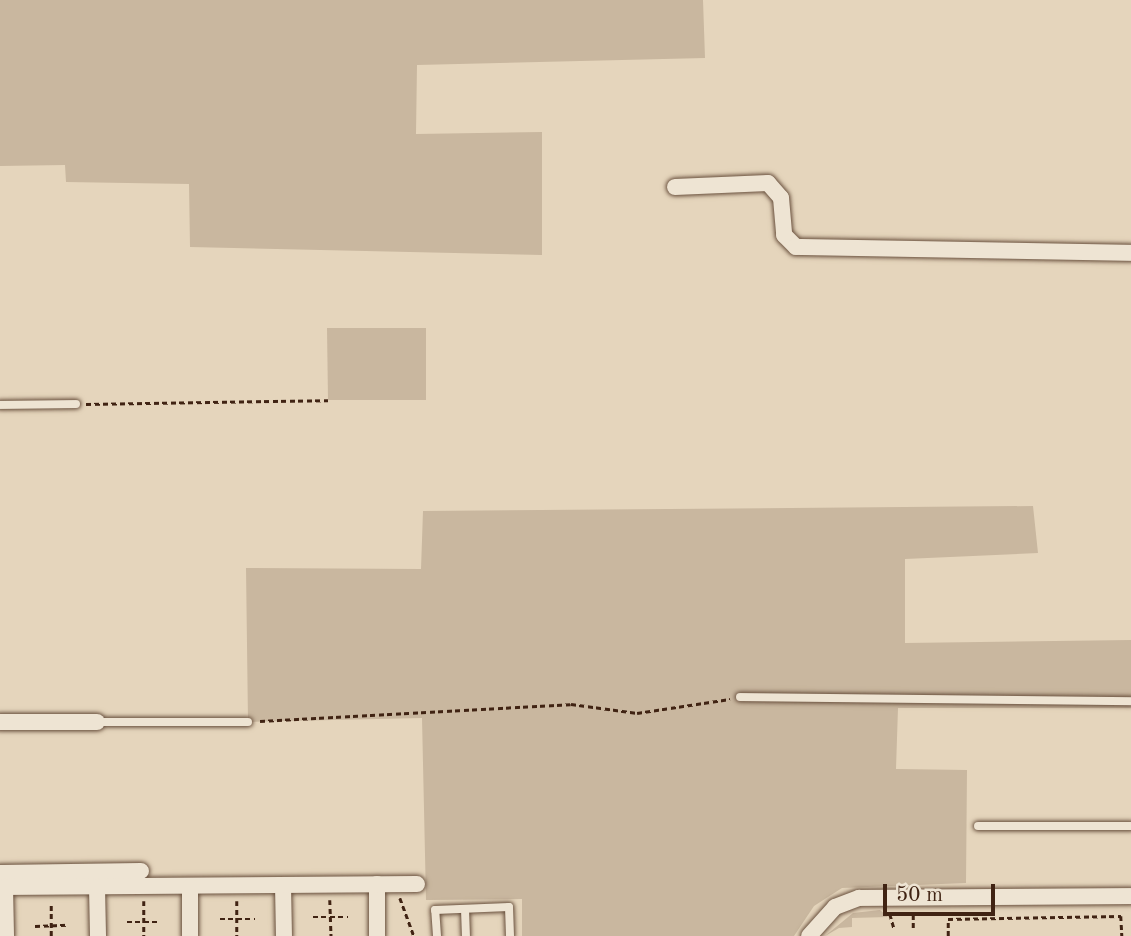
<!DOCTYPE html>
<style>
body{margin:0}
#map{position:relative;width:1131px;height:936px;overflow:hidden;background:#e5d5bc;font-family:"Old Standard TT",serif}
div>[style]{position:absolute}
[style*='--x']{left:calc(var(--x)*1px);top:calc(var(--y)*1px);width:calc(var(--w)*1px);rotate:calc(var(--a)*1deg)}
.green>*{inset:0;background:#c9b79f}
.path>*{height:2.5px;margin-top:-1.25px;transform-origin:0;background:repeating-linear-gradient(90deg,#402313 0 5px,transparent 0 8.5px)}
.roads{filter:drop-shadow(0 0 2px #69503d) drop-shadow(0 0 2px #69503d)}
.service>*{height:8px;margin:-4px;padding:0 4px;transform-origin:4px;border-radius:4px;background:#eee4d3}
.minor>*{height:16px;margin:-8px;padding:0 8px;transform-origin:8px;border-radius:8px;background:#eee4d3}
span{translate:-50% -50%;white-space:nowrap;text-align:center;line-height:1.15;-webkit-text-stroke:6px #eee4d3;paint-order:stroke}
.scale{position:absolute;left:883px;top:884px;width:112px;height:32px;box-sizing:border-box;border:4px solid #402313;border-top:0;padding-left:9px;font-size:21px;line-height:24px;white-space:nowrap;color:#402313;-webkit-text-stroke:5px #eee4d3;paint-order:stroke}
</style>
<div id="map">
<div class="green">
<div style="clip-path:polygon(0 0,703px 0,705px 58px,417px 65px,416px 134px,542px 132px,542px 255px,190px 247px,189px 184px,66px 182px,65px 165px,0 166px)"></div>
<div style="clip-path:polygon(327px 328px,426px 328px,426px 400px,328px 400px)"></div>
<div style="clip-path:polygon(1033px 506px,1038px 553px,905px 559px,905px 643px,1131px 640px,1131px 708px,898px 708px,896px 769px,967px 770px,966px 883px,842px 888px,814px 906px,794px 936px,522px 936px,522px 899px,426px 900px,422px 718px,248px 722px,246px 568px,421px 569px,423px 511px)"></div>
<div style="clip-path:polygon(880px 910px,888px 917px,852px 918px,852px 927px,839px 928px,825px 936px,853px 913px)"></div>
</div>
<div class="path">
<div style="--x:86;--y:404;--w:242;--a:-0.9"></div>
<div style="--x:260;--y:721;--w:311;--a:-3.1"></div>
<div style="--x:571;--y:704;--w:67;--a:7.8"></div>
<div style="--x:637;--y:713;--w:94;--a:-8.6"></div>
<div style="--x:400;--y:898;--w:40;--a:69.8"></div>
<div style="--x:330;--y:900;--w:36;--a:88"></div>
<div style="--x:144;--y:901;--w:35;--a:90"></div>
<div style="--x:237;--y:901;--w:35;--a:90"></div>
<div style="--x:890;--y:914;--w:15;--a:74"></div>
<div style="--x:313;--y:917;--w:35;--a:0"></div>
<div style="--x:220;--y:919;--w:35;--a:0"></div>
<div style="--x:127;--y:922;--w:34;--a:0"></div>
<div style="--x:35;--y:926;--w:33;--a:-2"></div>
<div style="--x:913;--y:928;--w:17;--a:-90"></div>
<div style="--x:51;--y:936;--w:34;--a:-90"></div>
<div style="--x:948;--y:936;--w:17;--a:-90"></div>
<div style="--x:948;--y:919;--w:173;--a:-1"></div>
<div style="--x:1121;--y:916;--w:20;--a:87"></div>
</div>
<div class="roads">
<div class="service">
<div style="--x:0;--y:405;--w:76;--a:-0.8"></div>
<div style="--x:740;--y:697;--w:391;--a:0.6"></div>
<div style="--x:97;--y:722;--w:151;--a:0"></div>
<div style="--x:978;--y:826;--w:153;--a:0"></div>
<div style="--x:465;--y:909;--w:27;--a:88"></div>
<div style="--x:437;--y:936;--w:26;--a:-94"></div>
<div style="--x:435;--y:910;--w:74;--a:-2.3"></div>
<div style="--x:509;--y:907;--w:29;--a:88"></div>
</div>
<div class="minor">
<div style="--x:675;--y:187;--w:93;--a:-2.5"></div>
<div style="--x:768;--y:183;--w:20;--a:49"></div>
<div style="--x:781;--y:198;--w:37;--a:85"></div>
<div style="--x:784;--y:235;--w:17;--a:45"></div>
<div style="--x:796;--y:247;--w:335;--a:1"></div>
<div style="--x:0;--y:722;--w:97;--a:0"></div>
<div style="--x:0;--y:873;--w:141;--a:-0.8"></div>
<div style="--x:377;--y:884;--w:52;--a:90"></div>
<div style="--x:283;--y:885;--w:51;--a:88.9"></div>
<div style="--x:0;--y:887;--w:417;--a:-0.4"></div>
<div style="--x:5;--y:887;--w:49;--a:88.8"></div>
<div style="--x:97;--y:887;--w:49;--a:88.8"></div>
<div style="--x:190;--y:887;--w:49;--a:90"></div>
<div style="--x:809;--y:936;--w:39;--a:-48"></div>
<div style="--x:835;--y:907;--w:26;--a:-21"></div>
<div style="--x:859;--y:898;--w:272;--a:-0.4"></div>
</div>
</div>
<div class="scale">50 m</div>
</div>
